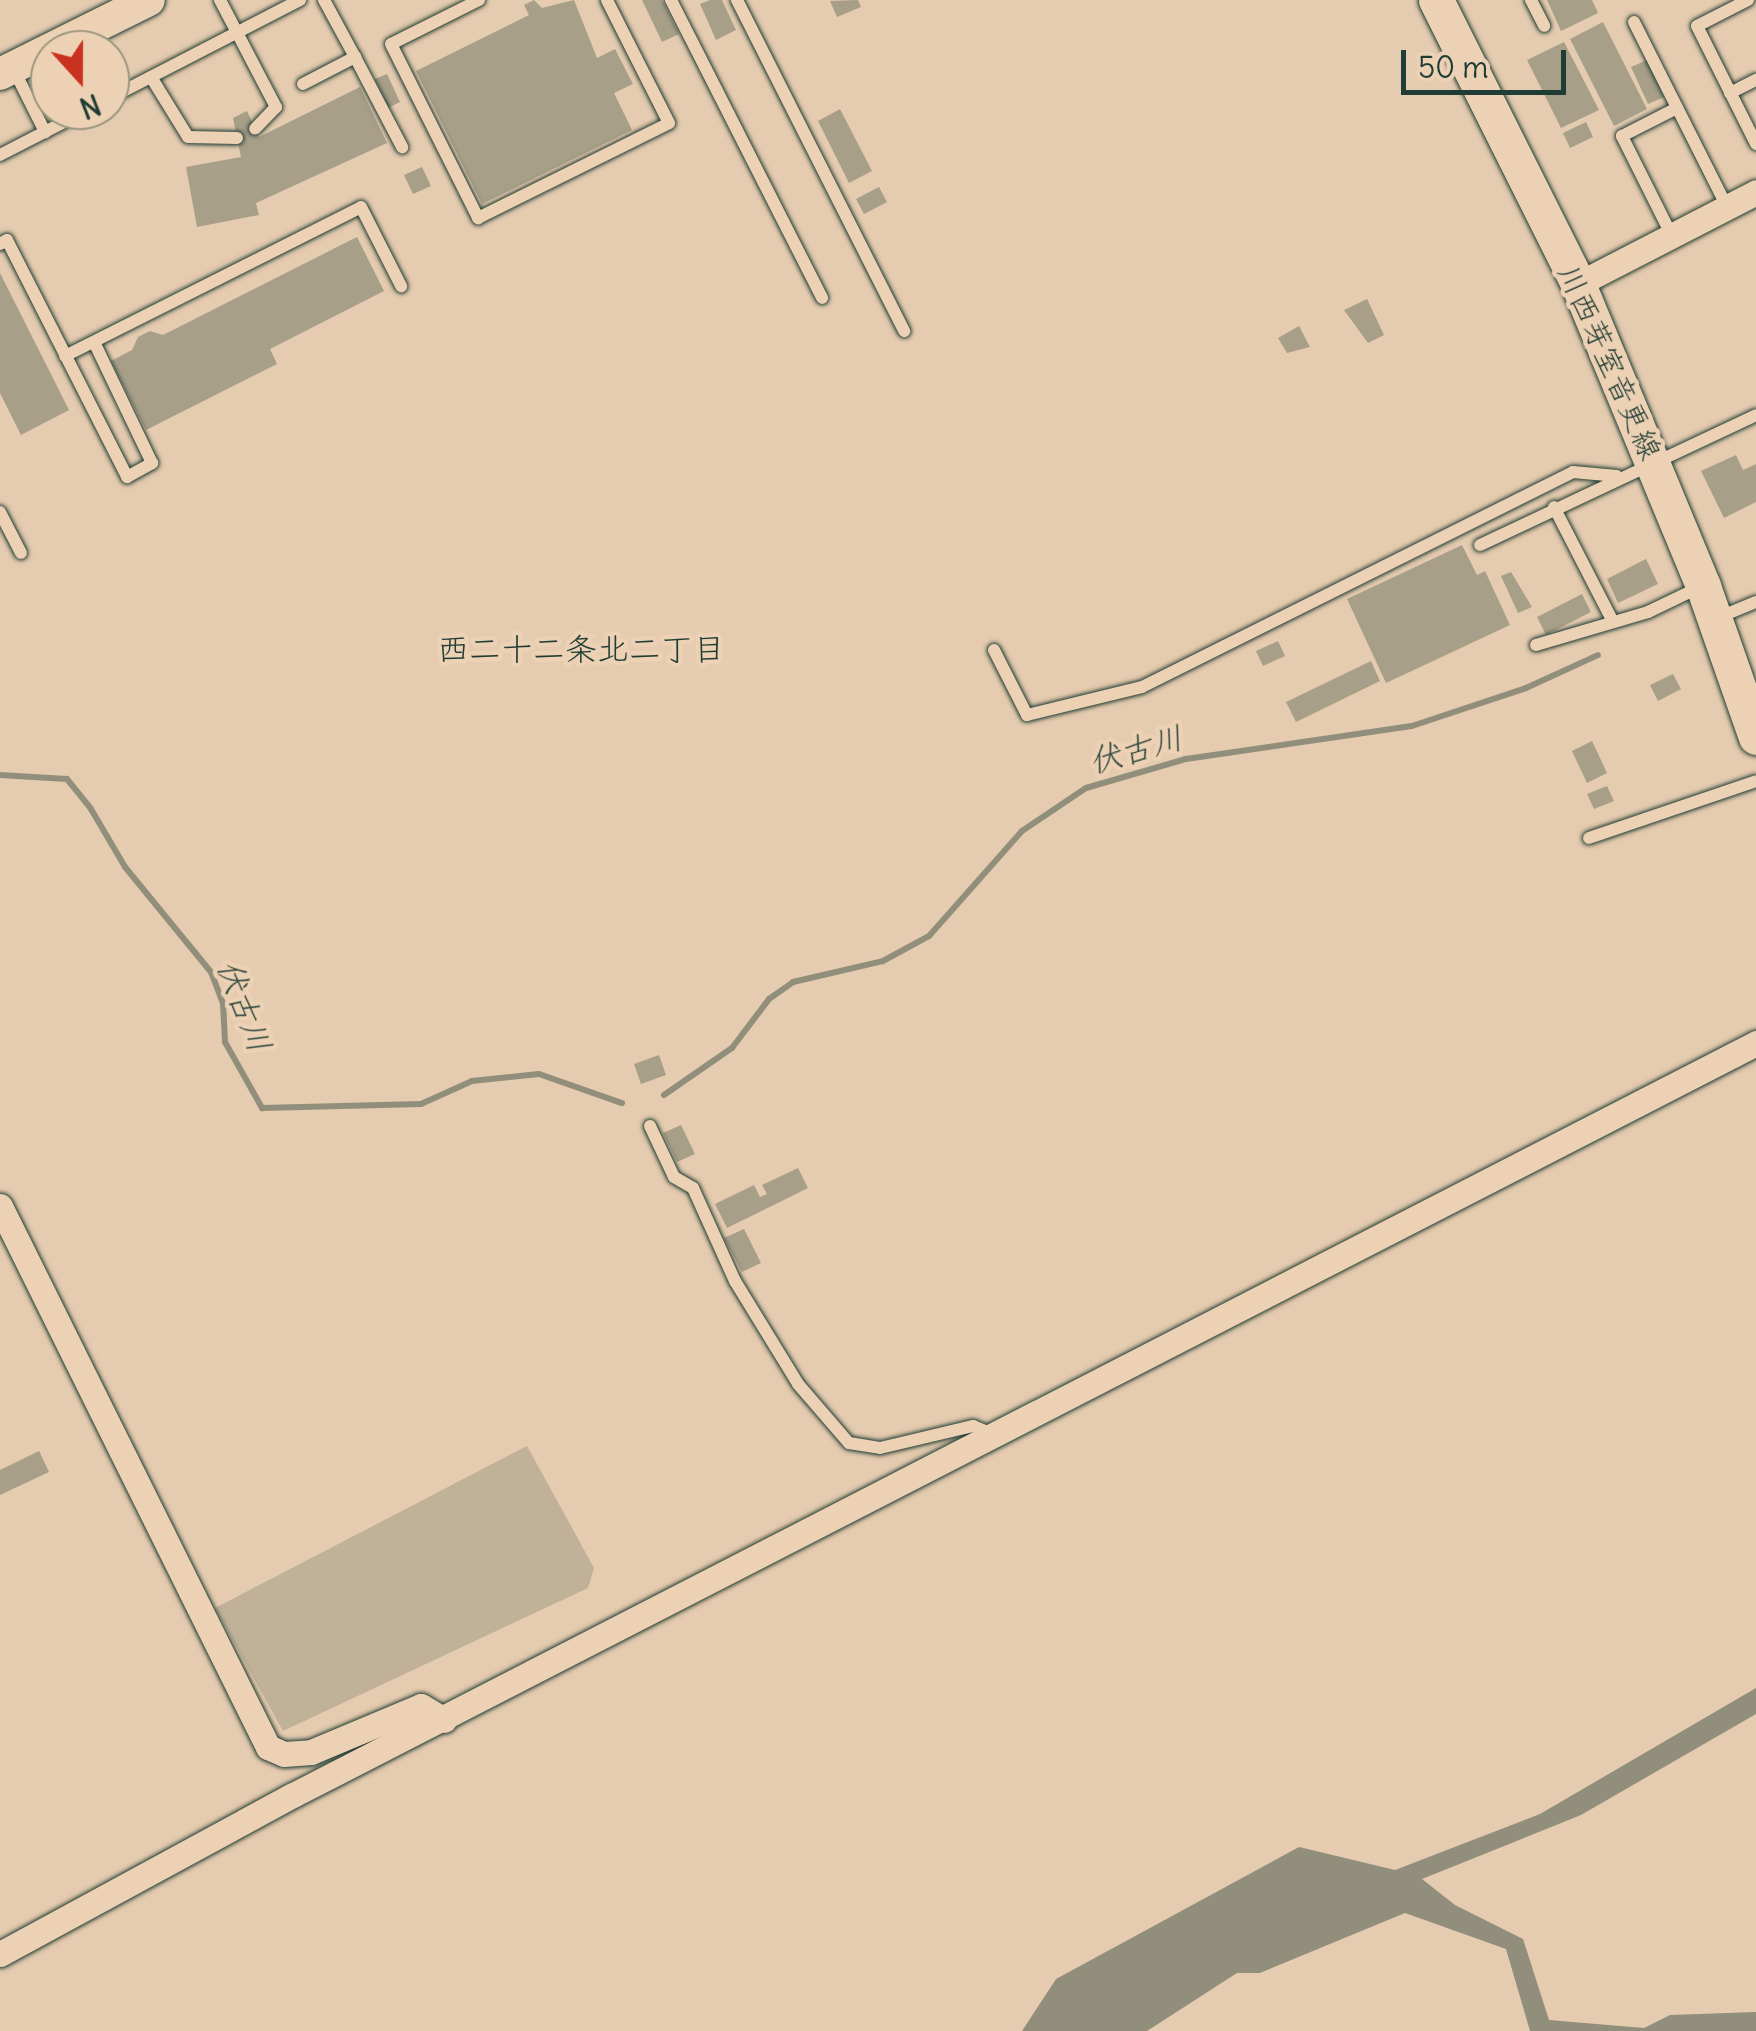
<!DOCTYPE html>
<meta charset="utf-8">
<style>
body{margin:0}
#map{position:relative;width:1756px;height:2031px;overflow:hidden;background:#e5cbaf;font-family:Delius,"Klee One",sans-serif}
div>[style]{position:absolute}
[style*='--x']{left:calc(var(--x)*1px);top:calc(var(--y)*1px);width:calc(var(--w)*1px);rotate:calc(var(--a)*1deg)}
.green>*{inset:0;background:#c0b198}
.water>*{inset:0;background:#918f7b}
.stream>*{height:6px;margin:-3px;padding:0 3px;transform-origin:3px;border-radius:3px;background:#918f7b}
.building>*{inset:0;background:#a89f89}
.roads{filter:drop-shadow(0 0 2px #1f3d34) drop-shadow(0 0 2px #1f3d34)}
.service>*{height:12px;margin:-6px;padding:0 6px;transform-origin:6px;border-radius:6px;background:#edd1b4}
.minor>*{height:25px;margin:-12.5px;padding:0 12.5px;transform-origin:12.5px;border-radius:12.5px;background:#edd1b4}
.tertiary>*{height:32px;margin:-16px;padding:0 16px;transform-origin:16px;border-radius:16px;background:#edd1b4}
.secondary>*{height:35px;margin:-17.5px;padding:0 17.5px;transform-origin:17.5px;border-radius:17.5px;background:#edd1b4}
span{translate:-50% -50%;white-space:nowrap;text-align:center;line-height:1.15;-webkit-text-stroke:9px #edd1b4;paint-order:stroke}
.street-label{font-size:30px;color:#1f3d34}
.neighbourhood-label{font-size:32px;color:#1f3d34}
.water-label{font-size:32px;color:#30493f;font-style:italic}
.north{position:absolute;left:30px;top:30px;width:100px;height:100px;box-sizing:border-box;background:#edd1b4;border:2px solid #9b9681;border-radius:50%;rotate:159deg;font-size:28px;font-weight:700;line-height:40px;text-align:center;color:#1f3d34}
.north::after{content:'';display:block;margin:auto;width:35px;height:45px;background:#c8321e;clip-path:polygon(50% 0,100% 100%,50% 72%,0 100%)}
.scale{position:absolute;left:1401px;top:50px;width:165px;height:45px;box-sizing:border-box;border:5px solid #1f3d34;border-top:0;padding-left:12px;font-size:30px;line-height:35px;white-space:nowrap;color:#1f3d34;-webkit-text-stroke:8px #edd1b4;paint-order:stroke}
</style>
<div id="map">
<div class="green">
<div style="clip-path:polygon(527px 1446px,594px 1568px,588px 1588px,283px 1731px,215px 1608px)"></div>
</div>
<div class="water">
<div style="clip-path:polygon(1756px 1688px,1756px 1714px,1581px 1815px,1422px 1879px,1455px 1905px,1523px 1939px,1549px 2020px,1644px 2028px,1670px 2015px,1756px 2012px,1756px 2031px,1530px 2031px,1506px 1949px,1405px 1913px,1260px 1973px,1237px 1973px,1147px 2031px,1022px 2031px,1056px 1979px,1299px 1847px,1395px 1870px,1540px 1814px)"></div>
</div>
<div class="stream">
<div style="--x:0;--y:775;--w:67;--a:3.4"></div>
<div style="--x:67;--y:779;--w:38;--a:51"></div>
<div style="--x:91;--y:809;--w:67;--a:59.6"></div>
<div style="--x:125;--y:867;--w:136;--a:50.7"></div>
<div style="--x:211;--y:972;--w:33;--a:69"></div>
<div style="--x:223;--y:1003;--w:39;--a:87"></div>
<div style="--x:225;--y:1042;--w:76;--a:60.7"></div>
<div style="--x:262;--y:1108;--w:159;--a:-1.4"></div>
<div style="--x:421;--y:1104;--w:56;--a:-24.3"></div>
<div style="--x:472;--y:1081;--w:67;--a:-6"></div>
<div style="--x:539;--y:1074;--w:88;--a:19.3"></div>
<div style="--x:664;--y:1095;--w:83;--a:-34.7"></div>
<div style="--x:732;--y:1048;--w:61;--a:-52.9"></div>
<div style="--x:769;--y:999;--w:29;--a:-35"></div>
<div style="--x:793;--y:982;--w:92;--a:-13.1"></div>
<div style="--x:883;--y:961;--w:52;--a:-28.5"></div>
<div style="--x:929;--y:936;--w:140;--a:-48.5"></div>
<div style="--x:1022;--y:831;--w:77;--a:-33.9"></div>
<div style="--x:1086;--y:788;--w:104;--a:-16.2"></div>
<div style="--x:1186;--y:759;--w:228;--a:-8.3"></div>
<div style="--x:1412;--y:726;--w:120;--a:-18.4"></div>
<div style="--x:1526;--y:688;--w:79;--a:-24.6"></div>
</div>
<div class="building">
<div style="clip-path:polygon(534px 0,542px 8px,574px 0,597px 58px,615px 49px,633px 84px,614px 93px,632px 130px,482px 204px,416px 71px,529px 15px,524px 5px)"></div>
<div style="clip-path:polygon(642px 0,662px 0,679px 34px,662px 42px)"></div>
<div style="clip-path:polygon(710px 0,722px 0,736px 30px,716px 40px,700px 4px)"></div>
<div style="clip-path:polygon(858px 0,861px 7px,837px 17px,830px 1px)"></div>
<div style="clip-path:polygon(1547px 0,1592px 0,1598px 13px,1561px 31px)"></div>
<div style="clip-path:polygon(1603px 22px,1647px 109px,1614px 126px,1570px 39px)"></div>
<div style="clip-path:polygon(1564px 42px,1599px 110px,1561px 128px,1527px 60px)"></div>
<div style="clip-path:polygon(1647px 60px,1664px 97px,1648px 104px,1631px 67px)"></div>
<div style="clip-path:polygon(387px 74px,400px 102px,388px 108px,375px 79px)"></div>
<div style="clip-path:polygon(360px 87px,387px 143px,256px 203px,259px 215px,197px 227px,186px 167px,241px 157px,233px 118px,247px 111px,259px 137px)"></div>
<div style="clip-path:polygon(840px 109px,872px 171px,849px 183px,818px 121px)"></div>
<div style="clip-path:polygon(1586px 122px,1593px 137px,1570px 148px,1563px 133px)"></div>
<div style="clip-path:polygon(422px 167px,431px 186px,413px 194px,404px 175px)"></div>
<div style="clip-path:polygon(879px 187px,887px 202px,864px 214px,856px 199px)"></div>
<div style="clip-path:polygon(357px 237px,384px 291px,270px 349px,277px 364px,146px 430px,111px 361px,132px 350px,138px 337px,150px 331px,163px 335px)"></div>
<div style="clip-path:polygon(0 273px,69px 410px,21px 435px,0 393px)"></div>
<div style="clip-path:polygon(1367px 299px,1384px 335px,1368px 343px,1344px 310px)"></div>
<div style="clip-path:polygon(1299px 326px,1310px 347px,1287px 353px,1278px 338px)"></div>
<div style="clip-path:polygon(1736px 455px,1743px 470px,1756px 464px,1756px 502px,1724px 518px,1701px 471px)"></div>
<div style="clip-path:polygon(1462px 545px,1477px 575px,1485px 571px,1510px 625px,1386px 683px,1347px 599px)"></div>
<div style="clip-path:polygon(1646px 559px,1658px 584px,1618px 603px,1607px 579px)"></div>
<div style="clip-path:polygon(1511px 572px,1532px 607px,1518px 613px,1501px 576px)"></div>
<div style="clip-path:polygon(1582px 594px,1591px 612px,1546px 635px,1537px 617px)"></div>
<div style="clip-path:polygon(1278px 641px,1285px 656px,1263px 666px,1256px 651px)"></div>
<div style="clip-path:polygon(1371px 661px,1380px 681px,1296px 722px,1286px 702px)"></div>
<div style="clip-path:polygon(1673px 674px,1681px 689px,1658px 701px,1650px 685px)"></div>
<div style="clip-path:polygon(1592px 741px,1607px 773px,1587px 783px,1572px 751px)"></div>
<div style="clip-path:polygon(1607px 786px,1614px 801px,1594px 809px,1587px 794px)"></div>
<div style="clip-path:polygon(659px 1055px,666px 1075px,641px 1084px,634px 1064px)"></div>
<div style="clip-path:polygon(681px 1125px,695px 1154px,677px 1162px,663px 1133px)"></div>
<div style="clip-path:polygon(798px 1168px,808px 1188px,727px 1228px,715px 1204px,754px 1185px,760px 1197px,767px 1194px,762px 1185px)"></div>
<div style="clip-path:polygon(744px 1229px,761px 1263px,742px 1272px,724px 1238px)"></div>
<div style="clip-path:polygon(39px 1451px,49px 1472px,0 1495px,0 1470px)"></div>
</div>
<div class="roads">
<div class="service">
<div style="--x:220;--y:0;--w:121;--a:62.4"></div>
<div style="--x:276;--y:107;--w:30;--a:134"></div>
<div style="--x:479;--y:0;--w:98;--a:153.4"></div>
<div style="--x:391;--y:44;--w:195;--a:63.4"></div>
<div style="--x:478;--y:218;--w:213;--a:-26.4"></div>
<div style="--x:669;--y:123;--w:138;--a:-116.8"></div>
<div style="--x:671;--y:0;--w:334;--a:63.1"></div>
<div style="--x:737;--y:0;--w:371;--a:63.2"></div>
<div style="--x:1531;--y:0;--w:29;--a:63"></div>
<div style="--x:1748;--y:0;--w:57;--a:153"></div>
<div style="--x:1697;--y:26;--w:132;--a:63.4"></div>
<div style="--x:1634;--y:22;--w:207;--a:63.3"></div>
<div style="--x:355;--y:57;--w:102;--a:62.4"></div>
<div style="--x:13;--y:68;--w:72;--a:63.4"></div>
<div style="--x:151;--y:77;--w:70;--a:58.3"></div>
<div style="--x:188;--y:137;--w:49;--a:1.2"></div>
<div style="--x:303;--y:84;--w:59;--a:-27.4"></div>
<div style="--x:355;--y:57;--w:65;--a:-118.5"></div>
<div style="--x:1730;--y:93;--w:29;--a:-27"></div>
<div style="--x:110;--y:98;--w:214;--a:-27.3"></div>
<div style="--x:0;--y:155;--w:98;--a:-27.3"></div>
<div style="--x:1672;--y:236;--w:112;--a:-116.6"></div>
<div style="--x:1622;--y:136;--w:62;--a:-27"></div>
<div style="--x:0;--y:244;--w:8;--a:-30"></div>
<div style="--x:7;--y:240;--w:266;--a:63.1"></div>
<div style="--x:127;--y:477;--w:29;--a:-29"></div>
<div style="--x:152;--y:463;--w:134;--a:-115.6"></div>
<div style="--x:65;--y:356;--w:331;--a:-26.7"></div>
<div style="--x:361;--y:207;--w:89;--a:63.1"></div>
<div style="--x:1554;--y:507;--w:129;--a:62.8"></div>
<div style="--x:0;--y:512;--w:46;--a:62.9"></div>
<div style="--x:1480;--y:545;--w:305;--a:-25.2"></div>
<div style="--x:1717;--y:618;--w:42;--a:-22.3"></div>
<div style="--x:1536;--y:645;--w:117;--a:-16.4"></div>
<div style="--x:1648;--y:612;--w:58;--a:-25.7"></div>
<div style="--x:994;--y:650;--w:73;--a:63.1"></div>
<div style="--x:1027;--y:715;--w:118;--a:-13.7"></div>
<div style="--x:1142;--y:687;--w:482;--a:-26.5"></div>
<div style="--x:1573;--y:472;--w:44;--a:5.2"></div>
<div style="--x:1589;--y:838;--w:176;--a:-18.8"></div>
<div style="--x:650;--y:1126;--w:56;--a:64.8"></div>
<div style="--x:674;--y:1177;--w:22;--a:30"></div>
<div style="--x:693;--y:1188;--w:102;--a:65.7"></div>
<div style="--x:735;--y:1281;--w:121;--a:58.5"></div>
<div style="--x:798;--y:1384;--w:78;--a:49.2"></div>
<div style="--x:849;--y:1443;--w:31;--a:9"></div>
<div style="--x:880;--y:1448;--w:96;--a:-13.3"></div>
<div style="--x:973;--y:1426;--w:22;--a:22"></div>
</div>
<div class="minor">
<div style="--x:1578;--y:284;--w:200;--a:-27.3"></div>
<div style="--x:0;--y:1206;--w:604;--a:63.65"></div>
<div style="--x:268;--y:1747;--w:17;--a:24"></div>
<div style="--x:284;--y:1754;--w:27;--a:-4"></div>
<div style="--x:311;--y:1752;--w:119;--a:-22.7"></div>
<div style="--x:421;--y:1706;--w:27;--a:31"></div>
<div style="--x:0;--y:1954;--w:333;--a:-28.5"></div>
<div style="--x:293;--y:1795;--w:1645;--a:-27.2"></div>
</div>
<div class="tertiary">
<div style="--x:0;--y:74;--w:166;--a:-26.4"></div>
</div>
<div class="secondary">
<div style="--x:1436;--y:0;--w:318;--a:63.4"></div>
<div style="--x:1578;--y:284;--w:327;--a:67.5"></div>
<div style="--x:1703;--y:586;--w:160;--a:70.7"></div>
</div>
</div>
<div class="street-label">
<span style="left:1610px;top:362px;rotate:66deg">川西芽室音更線</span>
</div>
<div class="neighbourhood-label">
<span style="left:581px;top:649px">西二十二条北二丁目</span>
</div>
<div class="water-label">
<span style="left:1136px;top:750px;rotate:-16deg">伏古川</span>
<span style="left:244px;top:1006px;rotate:69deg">伏古川</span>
</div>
<div class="north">N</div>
<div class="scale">50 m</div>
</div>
